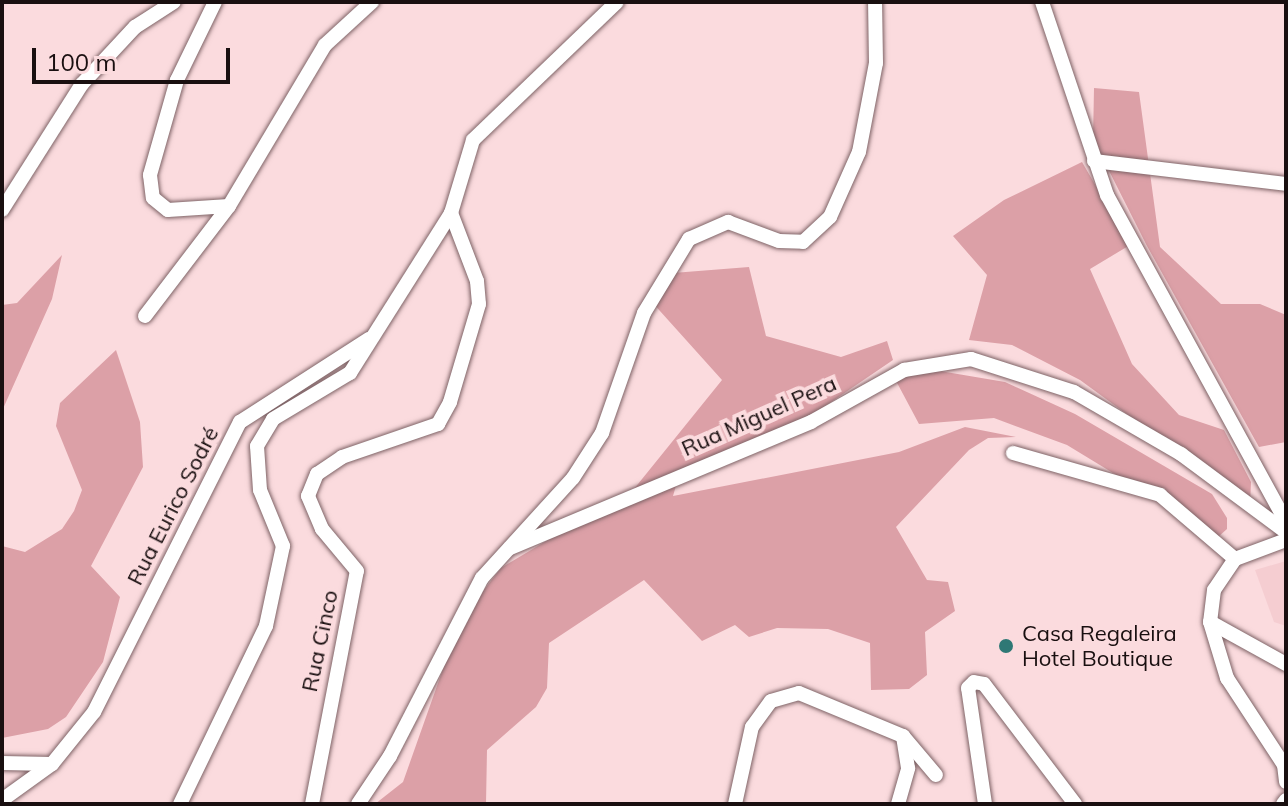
<!DOCTYPE html>
<meta charset="utf-8">
<style>
body{margin:0}
#map{position:relative;width:1288px;height:806px;overflow:hidden;background:#fbdbde;font-family:Mulish,sans-serif}
div>[style]{position:absolute}
[style*='--x']{left:calc(var(--x)*1px);top:calc(var(--y)*1px);width:calc(var(--w)*1px);rotate:calc(var(--a)*1deg)}
.built>*{inset:0;background:#f5cdd1}
.forest>*{inset:0;background:#dca0a7}
.roads{filter:drop-shadow(0 0 2px #7e6366) drop-shadow(0 0 2px #7e6366)}
.minor>*{height:14px;margin:-7px;padding:0 7px;transform-origin:7px;border-radius:7px;background:#fff}
.dots>*{width:22px;height:22px;translate:-50% -50%;box-sizing:border-box;border:4px solid #fbdbde;border-radius:50%}
span{translate:-50% -50%;white-space:nowrap;text-align:center;line-height:1.15;-webkit-text-stroke:8px #fbdbde;paint-order:stroke}
.street-label{font-size:22px;color:#190f10}
.poi-label{font-size:22px;color:#190f10}
.left{translate:0 -50%;text-align:left}
.frame{position:absolute;inset:0;border:4px solid #190f10;pointer-events:none}
.scale{position:absolute;left:32px;top:48px;width:198px;height:36px;box-sizing:border-box;border:4px solid #190f10;border-top:0;padding-left:10px;font-size:24px;line-height:28px;white-space:nowrap;color:#190f10;-webkit-text-stroke:6px #fbdbde;paint-order:stroke}
</style>
<div id="map">
<div class="built">
<div style="clip-path:polygon(1286px 561px,1286px 626px,1274px 622px,1255px 570px)"></div>
</div>
<div class="forest">
<div style="clip-path:polygon(1094px 88px,1139px 92px,1160px 247px,1221px 304px,1260px 304px,1286px 315px,1286px 442px,1259px 447px,1147px 246px,1093px 139px)"></div>
<div style="clip-path:polygon(1082px 162px,1130px 245px,1090px 269px,1132px 364px,1179px 415px,1224px 430px,1251px 482px,1250px 504px,1080px 380px,1012px 345px,969px 340px,987px 275px,953px 236px,1004px 200px)"></div>
<div style="clip-path:polygon(62px 255px,52px 299px,2px 411px,2px 305px,17px 303px)"></div>
<div style="clip-path:polygon(749px 267px,766px 336px,841px 357px,887px 341px,893px 360px,815px 413px,680px 472px,673px 496px,899px 452px,965px 427px,1016px 437px,988px 438px,969px 450px,896px 527px,927px 580px,948px 582px,955px 611px,925px 632px,927px 675px,909px 689px,871px 690px,870px 643px,828px 629px,777px 628px,749px 637px,735px 625px,702px 641px,644px 580px,549px 643px,547px 688px,536px 707px,487px 750px,486px 804px,375px 804px,403px 782px,460px 621px,501px 568px,593px 513px,617px 510px,722px 380px,651px 301px,673px 273px)"></div>
<div style="clip-path:polygon(116px 350px,140px 422px,143px 467px,91px 566px,120px 597px,103px 662px,66px 717px,48px 729px,2px 738px,2px 546px,25px 552px,62px 529px,74px 511px,82px 490px,56px 426px,60px 403px)"></div>
<div style="clip-path:polygon(934px 370px,1005px 382px,1075px 414px,1212px 494px,1227px 518px,1227px 529px,1218px 537px,1067px 445px,994px 418px,919px 424px,895px 379px)"></div>
</div>
<div class="roads">
<div class="minor">
<div style="--x:215;--y:2;--w:87;--a:116"></div>
<div style="--x:177;--y:80;--w:99;--a:105.9"></div>
<div style="--x:150;--y:175;--w:23;--a:83"></div>
<div style="--x:153;--y:198;--w:19;--a:39"></div>
<div style="--x:168;--y:210;--w:61;--a:-3.8"></div>
<div style="--x:1042;--y:2;--w:204;--a:71.4"></div>
<div style="--x:1107;--y:195;--w:373;--a:61.3"></div>
<div style="--x:1094;--y:161;--w:193;--a:6.8"></div>
<div style="--x:2;--y:210;--w:149;--a:-57.6"></div>
<div style="--x:82;--y:84;--w:78;--a:-47.1"></div>
<div style="--x:135;--y:27;--w:46;--a:-32.7"></div>
<div style="--x:145;--y:316;--w:138;--a:-52.6"></div>
<div style="--x:229;--y:206;--w:187;--a:-59.2"></div>
<div style="--x:325;--y:45;--w:64;--a:-42.5"></div>
<div style="--x:1013;--y:453;--w:153;--a:15.9"></div>
<div style="--x:1160;--y:495;--w:99;--a:40.5"></div>
<div style="--x:1286;--y:540;--w:54;--a:159.6"></div>
<div style="--x:1235;--y:559;--w:37;--a:124"></div>
<div style="--x:1214;--y:590;--w:32;--a:97"></div>
<div style="--x:1210;--y:622;--w:59;--a:73.1"></div>
<div style="--x:1227;--y:678;--w:104;--a:56.8"></div>
<div style="--x:1284;--y:765;--w:17;--a:83"></div>
<div style="--x:510;--y:548;--w:326;--a:-22.7"></div>
<div style="--x:811;--y:422;--w:107;--a:-29.2"></div>
<div style="--x:904;--y:370;--w:68;--a:-9.3"></div>
<div style="--x:971;--y:359;--w:108;--a:17.8"></div>
<div style="--x:1074;--y:392;--w:124;--a:30.1"></div>
<div style="--x:1181;--y:454;--w:131;--a:36.6"></div>
<div style="--x:1210;--y:622;--w:87;--a:28.9"></div>
<div style="--x:2;--y:763;--w:50;--a:1.1"></div>
<div style="--x:2;--y:800;--w:62;--a:-35.8"></div>
<div style="--x:52;--y:764;--w:67;--a:-51.1"></div>
<div style="--x:94;--y:712;--w:325;--a:-63.3"></div>
<div style="--x:240;--y:422;--w:153;--a:-32.8"></div>
<div style="--x:180;--y:804;--w:198;--a:-64.2"></div>
<div style="--x:266;--y:626;--w:82;--a:-78"></div>
<div style="--x:283;--y:546;--w:61;--a:-112.3"></div>
<div style="--x:260;--y:490;--w:44;--a:-93.9"></div>
<div style="--x:257;--y:446;--w:31;--a:-59"></div>
<div style="--x:273;--y:419;--w:90;--a:-30.9"></div>
<div style="--x:350;--y:373;--w:189;--a:-57.7"></div>
<div style="--x:451;--y:213;--w:76;--a:-73.2"></div>
<div style="--x:473;--y:140;--w:199;--a:-43.8"></div>
<div style="--x:312;--y:804;--w:237;--a:-79.1"></div>
<div style="--x:357;--y:571;--w:55;--a:-129.8"></div>
<div style="--x:322;--y:529;--w:36;--a:-113"></div>
<div style="--x:308;--y:496;--w:24;--a:-68"></div>
<div style="--x:317;--y:474;--w:30;--a:-34"></div>
<div style="--x:342;--y:457;--w:102;--a:-19"></div>
<div style="--x:438;--y:424;--w:25;--a:-61"></div>
<div style="--x:450;--y:402;--w:102;--a:-73.5"></div>
<div style="--x:479;--y:304;--w:23;--a:-95"></div>
<div style="--x:477;--y:281;--w:73;--a:-110.9"></div>
<div style="--x:358;--y:804;--w:58;--a:-56.3"></div>
<div style="--x:390;--y:756;--w:200;--a:-62.7"></div>
<div style="--x:482;--y:578;--w:135;--a:-47.7"></div>
<div style="--x:573;--y:478;--w:54;--a:-57.2"></div>
<div style="--x:602;--y:433;--w:127;--a:-70.7"></div>
<div style="--x:644;--y:313;--w:87;--a:-58.7"></div>
<div style="--x:689;--y:239;--w:43;--a:-23.6"></div>
<div style="--x:728;--y:222;--w:54;--a:20.4"></div>
<div style="--x:779;--y:241;--w:24;--a:2"></div>
<div style="--x:803;--y:242;--w:37;--a:-43"></div>
<div style="--x:830;--y:217;--w:71;--a:-66"></div>
<div style="--x:859;--y:152;--w:91;--a:-79.2"></div>
<div style="--x:876;--y:63;--w:61;--a:-90.9"></div>
<div style="--x:735;--y:804;--w:79;--a:-77.6"></div>
<div style="--x:752;--y:727;--w:32;--a:-54"></div>
<div style="--x:771;--y:701;--w:29;--a:-16"></div>
<div style="--x:799;--y:693;--w:113;--a:22.5"></div>
<div style="--x:903;--y:736;--w:51;--a:49.8"></div>
<div style="--x:898;--y:804;--w:37;--a:-74"></div>
<div style="--x:908;--y:768;--w:32;--a:-99"></div>
<div style="--x:985;--y:804;--w:117;--a:-98.3"></div>
<div style="--x:968;--y:688;--w:8;--a:-45"></div>
<div style="--x:974;--y:682;--w:10;--a:11"></div>
<div style="--x:984;--y:684;--w:151;--a:52.8"></div>
<div style="--x:1283;--y:804;--w:5;--a:-53"></div>
</div>
</div>
<div class="dots">
<div style="left:1006px;top:646px;background:#2f7875"></div>
</div>
<div class="street-label">
<span style="left:759px;top:416px;rotate:-24deg">Rua Miguel Pera</span>
<span style="left:173px;top:506px;rotate:-63deg">Rua Eurico Sodré</span>
<span style="left:320px;top:641px;rotate:-78deg">Rua Cinco</span>
</div>
<div class="poi-label">
<span class="left" style="left:1022px;top:646px">Casa Regaleira<br>Hotel Boutique</span>
</div>
<div class="frame"></div>
<div class="scale">100 m</div>
</div>
